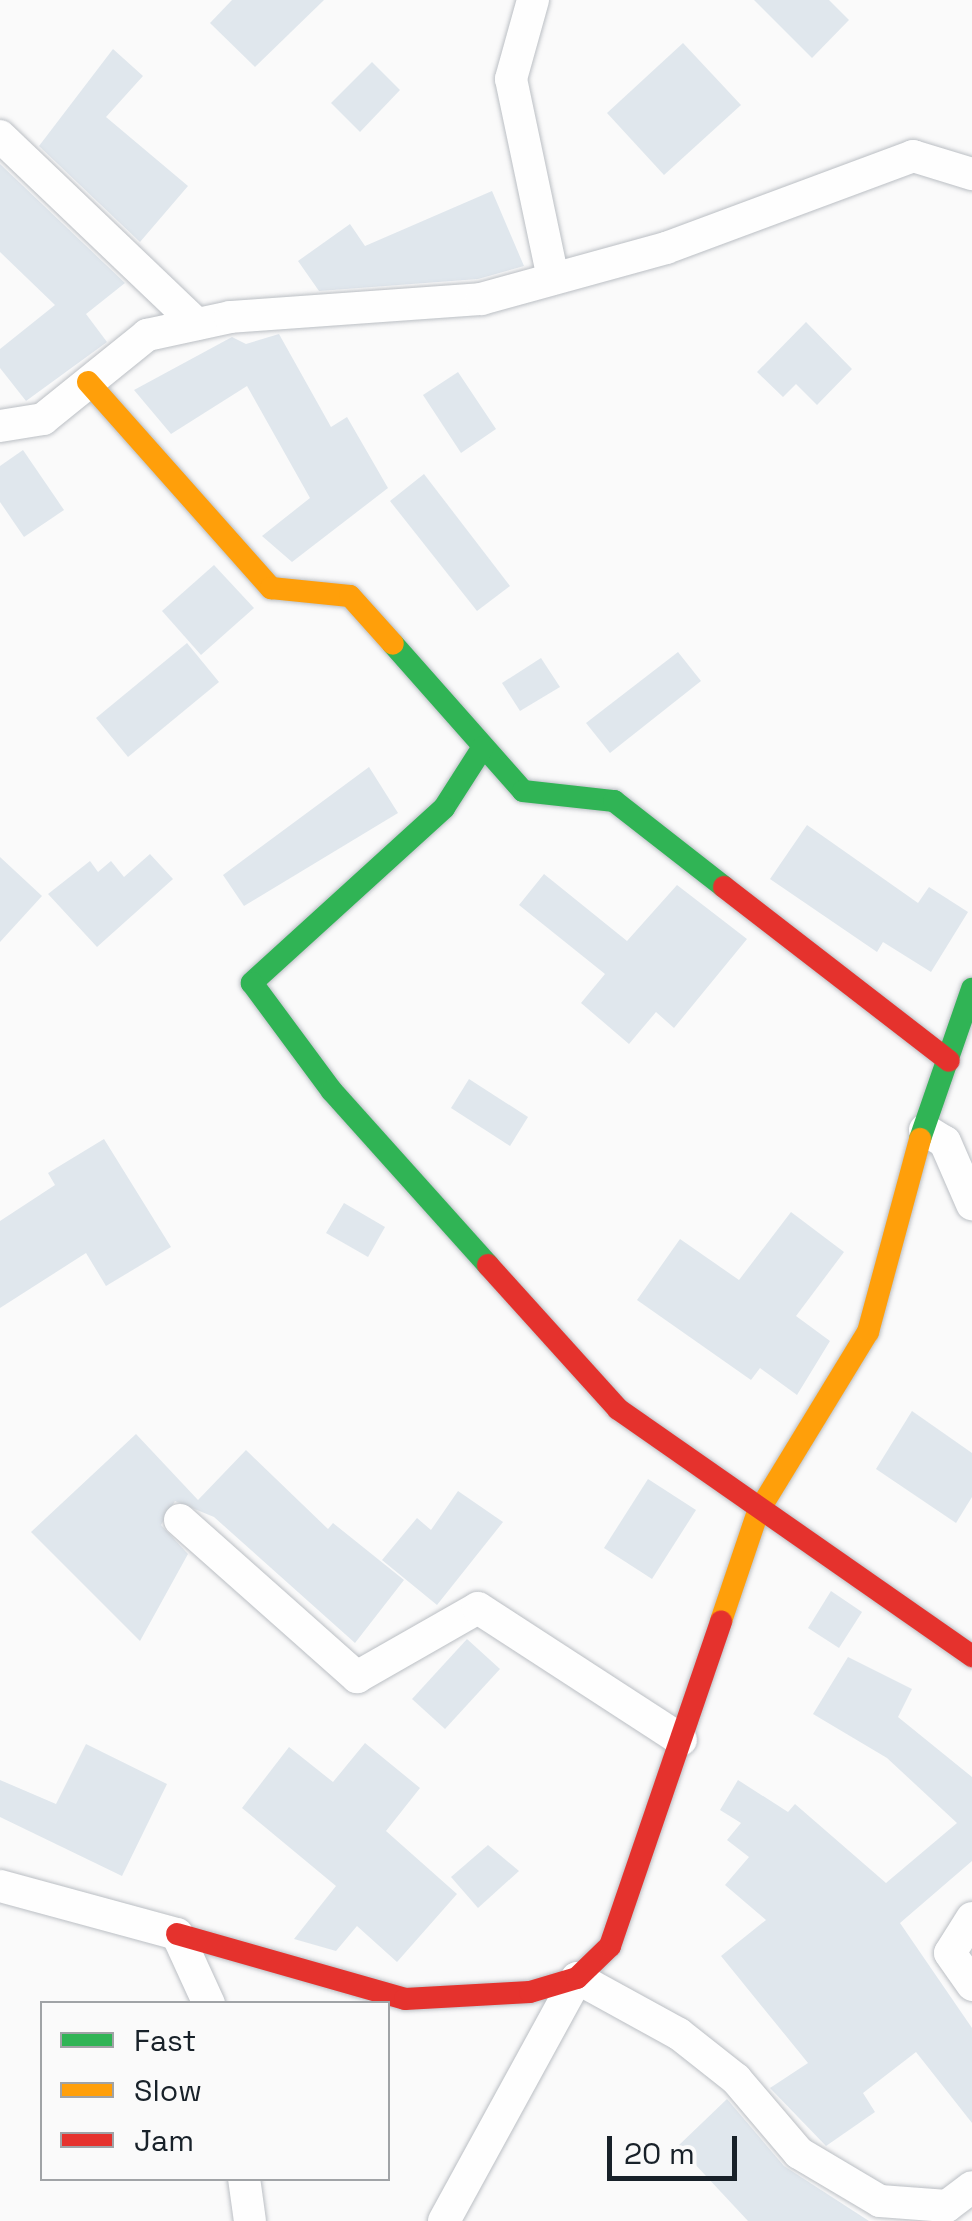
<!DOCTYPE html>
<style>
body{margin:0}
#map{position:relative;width:972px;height:2221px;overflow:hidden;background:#fafafa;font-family:"Space Grotesk",sans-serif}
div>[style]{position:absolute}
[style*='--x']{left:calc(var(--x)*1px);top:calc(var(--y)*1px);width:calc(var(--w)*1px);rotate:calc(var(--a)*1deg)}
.building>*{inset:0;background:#e0e7ed}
.roads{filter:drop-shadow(0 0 2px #bbbfc4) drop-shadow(0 0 2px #bbbfc4)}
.street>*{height:32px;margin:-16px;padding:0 16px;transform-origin:16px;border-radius:16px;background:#fefefe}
.fast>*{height:22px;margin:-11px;padding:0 11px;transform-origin:11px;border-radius:11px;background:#30b455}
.slow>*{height:22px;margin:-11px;padding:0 11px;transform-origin:11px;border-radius:11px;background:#ff9f0a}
.jam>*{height:22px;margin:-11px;padding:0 11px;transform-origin:11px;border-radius:11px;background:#e5322d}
span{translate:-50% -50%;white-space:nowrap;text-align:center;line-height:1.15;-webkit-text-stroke:8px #fafafa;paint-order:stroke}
.legend{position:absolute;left:40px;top:2001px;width:350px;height:180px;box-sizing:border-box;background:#fafafa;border:2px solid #a0a3a6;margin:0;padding:12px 18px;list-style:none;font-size:30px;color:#182129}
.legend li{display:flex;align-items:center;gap:20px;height:50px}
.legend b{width:50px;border:2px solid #a0a3a6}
.scale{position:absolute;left:607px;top:2136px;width:130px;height:45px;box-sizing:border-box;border:5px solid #182129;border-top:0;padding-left:12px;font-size:30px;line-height:35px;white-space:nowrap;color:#182129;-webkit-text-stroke:8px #fafafa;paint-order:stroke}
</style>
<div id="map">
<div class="building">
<div style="clip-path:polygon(232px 0,324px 0,255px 67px,210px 23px)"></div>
<div style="clip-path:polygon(754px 0,829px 0,849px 20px,812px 58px)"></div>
<div style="clip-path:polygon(683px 43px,741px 105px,664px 175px,607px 113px)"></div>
<div style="clip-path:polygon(113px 49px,143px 76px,106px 117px,188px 186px,140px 242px,39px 146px)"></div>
<div style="clip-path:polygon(372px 62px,400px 90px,360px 132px,331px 103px)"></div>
<div style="clip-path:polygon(0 164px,125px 283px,86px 314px,107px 342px,26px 401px,0 368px,0 349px,55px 305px,0 252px)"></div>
<div style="clip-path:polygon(492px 191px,524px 266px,478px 279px,319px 291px,298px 261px,350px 224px,365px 246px)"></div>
<div style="clip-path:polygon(806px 322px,852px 369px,817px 405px,796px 384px,783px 397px,757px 372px)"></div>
<div style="clip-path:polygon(279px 334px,331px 427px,347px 417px,388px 488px,292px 562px,262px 536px,310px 498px,247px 386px,171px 434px,134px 390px,232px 337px,246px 344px)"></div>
<div style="clip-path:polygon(458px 372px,496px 429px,461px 453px,423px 395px)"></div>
<div style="clip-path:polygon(23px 450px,64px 510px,24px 537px,0 502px,0 466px)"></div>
<div style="clip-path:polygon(424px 474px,510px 586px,477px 611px,390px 501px)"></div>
<div style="clip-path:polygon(214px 565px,254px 608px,201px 655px,162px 611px)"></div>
<div style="clip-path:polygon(187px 643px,219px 682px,128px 757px,96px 718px)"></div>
<div style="clip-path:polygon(678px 652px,701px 681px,610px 753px,586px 723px)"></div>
<div style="clip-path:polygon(541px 658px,560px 687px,520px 711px,502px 683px)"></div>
<div style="clip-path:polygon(369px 767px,398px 813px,244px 906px,223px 875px)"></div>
<div style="clip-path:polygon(807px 825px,918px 903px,929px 887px,968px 912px,931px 972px,883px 942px,877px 952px,770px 879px)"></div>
<div style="clip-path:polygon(150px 854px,173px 879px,97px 947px,48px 894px,90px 861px,98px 872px,111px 861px,124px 877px)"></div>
<div style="clip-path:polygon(0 857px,42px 896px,0 942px)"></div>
<div style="clip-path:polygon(544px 874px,627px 941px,677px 885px,747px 939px,674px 1028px,656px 1012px,629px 1044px,581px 1003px,605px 974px,519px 905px)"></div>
<div style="clip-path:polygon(469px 1079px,528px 1117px,510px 1146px,451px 1108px)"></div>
<div style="clip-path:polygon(104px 1139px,171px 1247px,106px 1286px,86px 1253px,0 1308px,0 1221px,55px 1185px,48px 1173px)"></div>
<div style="clip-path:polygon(344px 1203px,385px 1227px,368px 1257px,326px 1233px)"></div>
<div style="clip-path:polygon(791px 1212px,844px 1252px,796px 1316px,830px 1341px,797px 1395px,760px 1368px,751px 1380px,637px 1300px,680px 1239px,739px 1280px)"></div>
<div style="clip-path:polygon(912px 1411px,972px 1453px,972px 1497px,956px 1523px,876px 1469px)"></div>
<div style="clip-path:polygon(136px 1434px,198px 1500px,246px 1450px,328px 1529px,333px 1523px,404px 1580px,355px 1643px,214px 1517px,175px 1501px,161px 1525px,188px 1554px,140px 1641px,31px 1532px)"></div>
<div style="clip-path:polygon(648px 1479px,696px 1510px,652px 1579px,604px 1548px)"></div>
<div style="clip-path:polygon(458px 1491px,503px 1522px,437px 1605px,382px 1560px,417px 1518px,431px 1530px)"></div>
<div style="clip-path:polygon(831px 1591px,862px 1612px,839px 1648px,808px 1628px)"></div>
<div style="clip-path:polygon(467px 1639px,500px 1669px,445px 1729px,412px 1699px)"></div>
<div style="clip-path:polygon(848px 1657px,912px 1689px,898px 1717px,972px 1777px,972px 1861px,900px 1923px,972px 2028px,972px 2123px,916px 2052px,863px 2093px,875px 2112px,826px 2146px,770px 2088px,808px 2063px,721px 1956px,766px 1920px,725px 1885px,749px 1857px,727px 1840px,741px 1823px,720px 1810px,738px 1780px,788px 1812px,795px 1804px,886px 1883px,957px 1823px,887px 1758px,813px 1714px)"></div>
<div style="clip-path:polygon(365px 1743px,420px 1788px,386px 1831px,457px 1894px,397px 1962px,357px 1926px,336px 1951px,294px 1939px,336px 1886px,242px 1808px,289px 1747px,333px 1782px)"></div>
<div style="clip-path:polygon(86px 1744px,167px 1784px,122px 1876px,0 1817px,0 1780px,56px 1804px)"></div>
<div style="clip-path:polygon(488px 1845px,519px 1871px,478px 1908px,451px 1877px)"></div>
<div style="clip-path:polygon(727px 2099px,784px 2166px,869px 2221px,748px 2221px,678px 2146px)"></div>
</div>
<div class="roads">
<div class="street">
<div style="--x:533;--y:0;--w:82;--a:105.6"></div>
<div style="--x:511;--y:79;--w:204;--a:78.1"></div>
<div style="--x:0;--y:136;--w:272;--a:43.7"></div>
<div style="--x:0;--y:426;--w:44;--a:-9.2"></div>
<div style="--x:43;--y:419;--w:134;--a:-38.9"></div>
<div style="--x:147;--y:335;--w:85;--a:-12.2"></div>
<div style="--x:230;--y:317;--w:252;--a:-4.1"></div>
<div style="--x:481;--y:299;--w:192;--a:-15.4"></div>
<div style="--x:666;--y:248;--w:264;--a:-20.4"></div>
<div style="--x:913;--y:156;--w:62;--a:17"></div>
<div style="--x:925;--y:1130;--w:23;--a:31"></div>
<div style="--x:945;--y:1142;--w:68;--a:66.5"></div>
<div style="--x:180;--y:1520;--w:237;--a:41.6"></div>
<div style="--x:357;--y:1677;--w:139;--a:-29.7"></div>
<div style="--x:478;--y:1608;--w:242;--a:33"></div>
<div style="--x:0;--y:1886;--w:183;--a:15.2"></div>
<div style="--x:177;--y:1934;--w:77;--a:65.4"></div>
<div style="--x:972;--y:1918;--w:41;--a:122.2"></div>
<div style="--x:950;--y:1953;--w:39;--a:55"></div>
<div style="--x:244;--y:2178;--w:43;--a:82.1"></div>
<div style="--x:444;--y:2221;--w:277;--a:-61.3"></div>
<div style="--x:577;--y:1978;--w:116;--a:28.8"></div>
<div style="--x:679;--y:2034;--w:73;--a:38.3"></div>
<div style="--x:736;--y:2079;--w:97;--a:49.6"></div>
<div style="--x:799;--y:2153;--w:94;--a:30.7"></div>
<div style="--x:880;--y:2201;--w:67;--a:4.3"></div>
<div style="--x:947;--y:2206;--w:31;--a:-37"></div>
</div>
<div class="fast">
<div style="--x:393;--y:644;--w:196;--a:48.5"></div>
<div style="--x:523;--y:791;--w:92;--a:6.3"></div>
<div style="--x:614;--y:801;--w:140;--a:38"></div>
<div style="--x:483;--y:747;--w:72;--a:122.6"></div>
<div style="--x:444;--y:808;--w:260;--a:137.7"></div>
<div style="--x:252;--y:983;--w:134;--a:53.5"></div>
<div style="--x:332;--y:1091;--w:234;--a:48.1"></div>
<div style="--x:920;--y:1139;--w:159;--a:-70.9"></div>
</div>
<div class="slow">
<div style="--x:88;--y:382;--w:276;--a:48.4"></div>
<div style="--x:271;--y:588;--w:79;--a:5.8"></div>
<div style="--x:350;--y:596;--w:64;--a:48.1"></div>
<div style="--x:721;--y:1621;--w:115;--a:-71.3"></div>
<div style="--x:758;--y:1512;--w:211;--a:-58.6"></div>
<div style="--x:868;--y:1332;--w:200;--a:-74.9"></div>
</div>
<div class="jam">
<div style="--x:724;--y:887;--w:284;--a:37.7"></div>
<div style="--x:488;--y:1265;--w:194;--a:47.9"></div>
<div style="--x:618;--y:1409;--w:432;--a:34.9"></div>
<div style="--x:177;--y:1934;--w:237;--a:15.9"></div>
<div style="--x:405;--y:1999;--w:125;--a:-3.2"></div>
<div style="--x:530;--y:1992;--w:49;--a:-16.6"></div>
<div style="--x:577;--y:1978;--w:46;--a:-44.1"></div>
<div style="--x:610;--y:1946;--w:343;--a:-71.1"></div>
</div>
</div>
<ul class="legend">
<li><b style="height:12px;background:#30b455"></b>Fast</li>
<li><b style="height:12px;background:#ff9f0a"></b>Slow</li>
<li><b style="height:12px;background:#e5322d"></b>Jam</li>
</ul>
<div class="scale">20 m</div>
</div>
